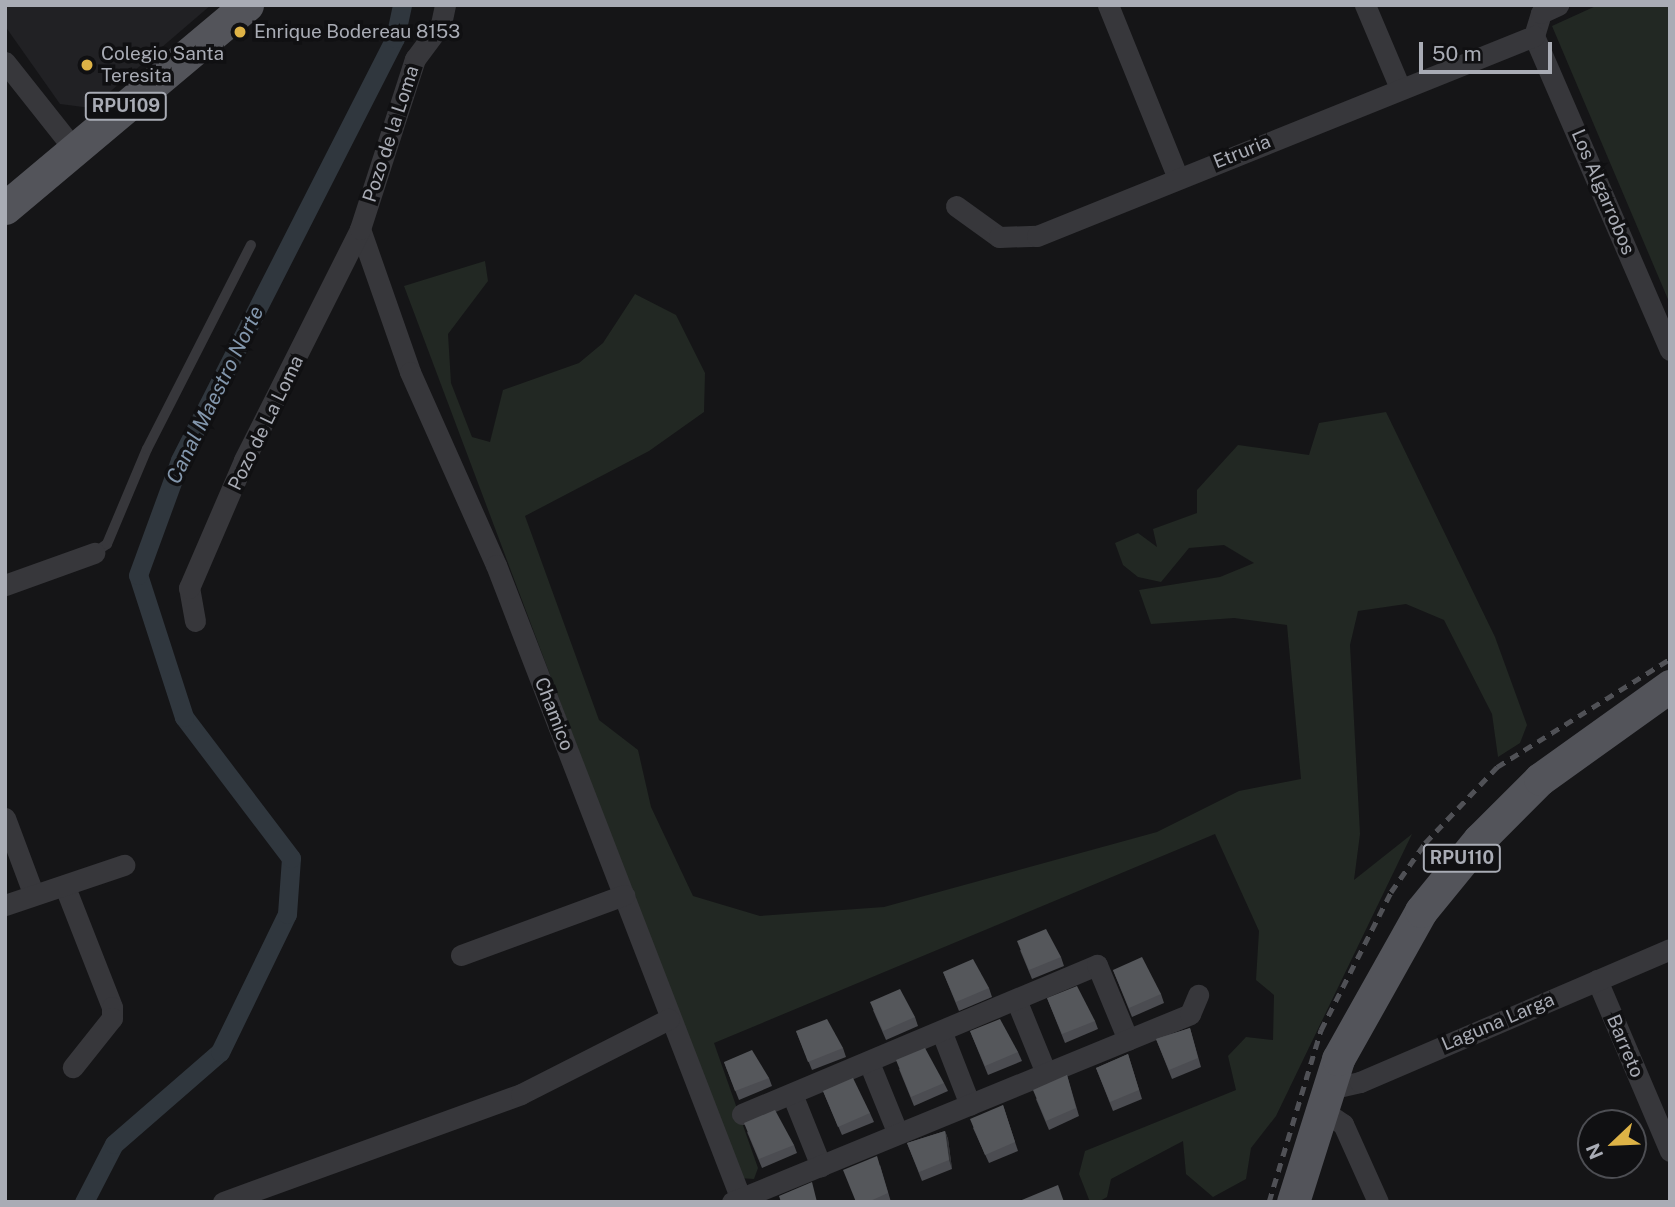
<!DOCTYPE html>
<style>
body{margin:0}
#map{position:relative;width:1675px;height:1207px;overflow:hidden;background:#151517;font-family:"Public Sans",sans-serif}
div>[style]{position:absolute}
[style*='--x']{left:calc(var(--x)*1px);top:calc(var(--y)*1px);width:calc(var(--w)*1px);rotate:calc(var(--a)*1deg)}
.built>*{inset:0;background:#212124}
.green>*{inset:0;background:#222823}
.canal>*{height:19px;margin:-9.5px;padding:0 9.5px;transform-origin:9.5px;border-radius:9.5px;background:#30373e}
.service>*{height:10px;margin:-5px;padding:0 5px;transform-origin:5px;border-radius:5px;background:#37373b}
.minor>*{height:21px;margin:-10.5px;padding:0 10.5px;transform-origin:10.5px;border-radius:10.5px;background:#37373b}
.primary>*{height:33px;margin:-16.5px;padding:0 16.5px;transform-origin:16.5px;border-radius:16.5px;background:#53545a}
.rail>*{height:5px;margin-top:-2.5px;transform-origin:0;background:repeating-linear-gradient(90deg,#505156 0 9px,transparent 0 16px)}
.wall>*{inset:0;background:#4b4c51}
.shaded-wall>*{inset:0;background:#313235}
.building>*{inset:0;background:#55575b}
.dots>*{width:19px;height:19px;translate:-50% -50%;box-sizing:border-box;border:4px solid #101012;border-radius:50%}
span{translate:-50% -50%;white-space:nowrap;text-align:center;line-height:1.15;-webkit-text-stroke:7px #101012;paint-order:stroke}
.shield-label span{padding:2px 5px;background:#101012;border:2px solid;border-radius:5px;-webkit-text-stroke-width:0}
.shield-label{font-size:18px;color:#a9acb5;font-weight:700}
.poi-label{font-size:19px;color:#a9acb5}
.left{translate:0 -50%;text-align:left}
.street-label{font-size:19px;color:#a9acb5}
.water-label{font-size:21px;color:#8397ad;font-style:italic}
.frame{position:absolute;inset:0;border:7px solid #a9acb5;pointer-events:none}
.north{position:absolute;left:1577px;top:1109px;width:70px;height:70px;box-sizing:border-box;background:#101012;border:2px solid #4d4e53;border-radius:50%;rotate:247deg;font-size:19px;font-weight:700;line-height:28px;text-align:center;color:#a9acb5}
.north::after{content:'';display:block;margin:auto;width:24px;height:32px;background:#deb346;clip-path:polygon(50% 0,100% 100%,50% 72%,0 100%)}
.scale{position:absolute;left:1419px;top:42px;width:133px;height:32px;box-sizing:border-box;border:4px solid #a9acb5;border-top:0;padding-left:9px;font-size:21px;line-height:24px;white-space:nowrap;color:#a9acb5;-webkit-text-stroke:5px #101012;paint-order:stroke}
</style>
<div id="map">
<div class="built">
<div style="clip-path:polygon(5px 5px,211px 5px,91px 108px,60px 104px,5px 26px)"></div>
</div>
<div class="green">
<div style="clip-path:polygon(1598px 5px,1670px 5px,1670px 304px,1552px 26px)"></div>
<div style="clip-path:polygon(485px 261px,488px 281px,448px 334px,451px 383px,472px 437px,490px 442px,503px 390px,579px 363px,603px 343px,635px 294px,676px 315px,705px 373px,704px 412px,649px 451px,525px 516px,599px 720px,638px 750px,651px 807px,693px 896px,760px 916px,884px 907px,1157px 832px,1239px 791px,1301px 779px,1287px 625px,1234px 618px,1151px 624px,1139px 590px,1220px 577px,1254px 563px,1224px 545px,1189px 548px,1161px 582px,1138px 577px,1123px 565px,1115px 543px,1138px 533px,1157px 547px,1153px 529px,1197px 513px,1197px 490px,1238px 445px,1309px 455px,1319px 423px,1386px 412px,1495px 637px,1527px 725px,1520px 743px,1498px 757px,1492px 714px,1444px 620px,1406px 604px,1358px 611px,1350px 645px,1360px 834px,1354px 880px,1412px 834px,1276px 1116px,1251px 1148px,1246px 1179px,1213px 1197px,1186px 1174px,1183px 1141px,1111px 1179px,1107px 1197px,1098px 1202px,1090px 1202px,1079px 1174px,1085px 1151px,1236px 1090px,1228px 1056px,1246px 1037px,1273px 1040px,1274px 995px,1256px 980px,1259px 931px,1215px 834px,714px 1043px,758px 1168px,754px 1179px,739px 1178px,404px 286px)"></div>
</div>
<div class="canal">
<div style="--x:84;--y:1202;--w:65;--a:-62.7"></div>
<div style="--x:114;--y:1144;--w:140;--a:-41"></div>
<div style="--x:220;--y:1052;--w:153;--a:-64.1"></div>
<div style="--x:287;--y:914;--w:56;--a:-85.9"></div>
<div style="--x:291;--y:858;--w:177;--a:-127.2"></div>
<div style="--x:184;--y:717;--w:149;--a:-107.9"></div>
<div style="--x:138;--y:575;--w:122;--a:-69.9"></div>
<div style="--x:180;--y:460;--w:474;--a:-63"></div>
<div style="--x:395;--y:38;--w:34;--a:-78"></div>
</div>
<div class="service">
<div style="--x:94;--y:553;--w:16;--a:-35"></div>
<div style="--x:107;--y:544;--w:103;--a:-67.2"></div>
<div style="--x:147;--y:449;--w:229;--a:-63"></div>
</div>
<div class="minor">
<div style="--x:1108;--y:5;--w:187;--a:68"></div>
<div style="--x:1365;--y:5;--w:90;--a:67.1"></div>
<div style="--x:1534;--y:36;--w:342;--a:66.6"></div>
<div style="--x:1534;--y:36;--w:24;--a:-73"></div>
<div style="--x:1541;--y:13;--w:19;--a:-25"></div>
<div style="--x:5;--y:62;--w:111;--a:51.6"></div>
<div style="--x:956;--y:206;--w:53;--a:35.8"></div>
<div style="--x:999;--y:237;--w:38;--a:-2"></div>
<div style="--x:1037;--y:236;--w:536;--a:-21.92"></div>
<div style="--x:360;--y:229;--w:151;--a:70.7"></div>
<div style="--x:410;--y:372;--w:211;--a:66"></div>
<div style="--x:496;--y:565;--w:683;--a:68.88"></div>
<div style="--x:5;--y:585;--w:95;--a:-19.8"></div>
<div style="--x:195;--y:621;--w:34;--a:-100"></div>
<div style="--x:189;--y:588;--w:139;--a:-66.7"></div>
<div style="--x:244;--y:460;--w:258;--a:-63.3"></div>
<div style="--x:360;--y:229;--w:179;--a:-72.1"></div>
<div style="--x:415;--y:59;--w:44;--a:-53.4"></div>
<div style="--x:441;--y:24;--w:19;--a:-78"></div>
<div style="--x:5;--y:818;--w:80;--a:69.5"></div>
<div style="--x:65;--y:887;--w:129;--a:68.6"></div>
<div style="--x:112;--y:1007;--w:11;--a:90"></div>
<div style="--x:112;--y:1018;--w:63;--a:128.5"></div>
<div style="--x:5;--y:905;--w:126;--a:-18.6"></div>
<div style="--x:461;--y:955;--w:174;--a:-20.2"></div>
<div style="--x:1597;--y:980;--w:186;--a:66.9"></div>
<div style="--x:1017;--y:1002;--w:77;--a:67.8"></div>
<div style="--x:942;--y:1033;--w:77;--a:68.7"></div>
<div style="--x:870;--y:1065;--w:74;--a:67.9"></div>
<div style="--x:1325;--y:1090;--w:36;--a:-13"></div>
<div style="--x:1360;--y:1082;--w:337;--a:-23.2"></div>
<div style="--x:792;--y:1094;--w:78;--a:68.1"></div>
<div style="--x:1319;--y:1108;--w:29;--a:34"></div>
<div style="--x:1343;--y:1124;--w:85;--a:65.8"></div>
<div style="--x:742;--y:1114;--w:385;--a:-22.8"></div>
<div style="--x:1097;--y:965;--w:81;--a:67.5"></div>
<div style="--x:223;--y:1202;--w:317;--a:-19.9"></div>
<div style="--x:521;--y:1094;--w:166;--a:-26.9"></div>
<div style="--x:732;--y:1202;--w:495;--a:-22.3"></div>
<div style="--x:1190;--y:1014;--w:21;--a:-67"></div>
</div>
<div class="primary">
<div style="--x:5;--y:208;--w:316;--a:-40"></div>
<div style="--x:1293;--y:1202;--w:150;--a:-72.5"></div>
<div style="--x:1338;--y:1059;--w:170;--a:-60.7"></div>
<div style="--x:1421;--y:911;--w:92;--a:-50.8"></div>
<div style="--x:1479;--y:840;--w:86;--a:-45"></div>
<div style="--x:1540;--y:779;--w:160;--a:-35.6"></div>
</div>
<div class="rail">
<div style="--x:1269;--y:1202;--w:180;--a:-73.2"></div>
<div style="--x:1321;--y:1030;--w:155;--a:-63.1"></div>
<div style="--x:1391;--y:892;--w:60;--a:-55.2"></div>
<div style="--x:1425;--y:843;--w:105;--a:-46.5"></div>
<div style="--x:1497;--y:767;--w:204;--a:-32"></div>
</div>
<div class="wall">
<div style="clip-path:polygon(1020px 950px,1061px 957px,1064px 966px,1032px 979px)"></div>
<div style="clip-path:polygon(1113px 970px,1161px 994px,1164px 1003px,1132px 1017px)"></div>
<div style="clip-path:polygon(943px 972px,989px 988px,992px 997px,959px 1011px)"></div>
<div style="clip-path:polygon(1047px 998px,1095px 1021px,1098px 1029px,1065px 1043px)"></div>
<div style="clip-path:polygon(873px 1010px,915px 1017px,918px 1026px,886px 1040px)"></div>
<div style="clip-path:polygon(1190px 1028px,1201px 1067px,1172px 1079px,1156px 1039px)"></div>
<div style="clip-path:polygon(796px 1031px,843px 1048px,846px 1057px,812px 1070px)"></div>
<div style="clip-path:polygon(970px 1031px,1018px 1052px,1022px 1061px,988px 1075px)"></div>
<div style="clip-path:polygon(1128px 1054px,1142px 1099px,1113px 1111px,1096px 1068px)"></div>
<div style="clip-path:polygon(724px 1062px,769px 1078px,772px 1086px,739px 1100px)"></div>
<div style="clip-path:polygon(899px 1069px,944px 1083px,948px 1091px,914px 1106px)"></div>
<div style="clip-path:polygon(1067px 1075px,1079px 1116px,1049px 1130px,1036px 1099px)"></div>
<div style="clip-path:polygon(823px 1091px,870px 1113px,874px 1122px,842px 1135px)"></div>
<div style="clip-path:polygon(1003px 1105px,1018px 1151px,989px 1163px,973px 1128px)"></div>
<div style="clip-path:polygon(945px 1131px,948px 1139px,952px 1169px,922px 1181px,907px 1143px)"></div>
<div style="clip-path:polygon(747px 1132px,794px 1145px,797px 1153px,762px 1168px)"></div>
<div style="clip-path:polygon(880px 1165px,891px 1202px,855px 1202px)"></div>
</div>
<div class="shaded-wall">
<div style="clip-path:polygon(945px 1131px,948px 1139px,952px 1169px,949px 1160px)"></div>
</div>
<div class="building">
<div style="clip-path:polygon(1046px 929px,1061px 957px,1029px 970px,1017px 941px)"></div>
<div style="clip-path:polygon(1142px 957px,1161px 994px,1129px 1008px,1113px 970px)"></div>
<div style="clip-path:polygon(973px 959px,989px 988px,956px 1002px,943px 972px)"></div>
<div style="clip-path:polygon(1077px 986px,1095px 1021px,1062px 1034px,1047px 998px)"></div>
<div style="clip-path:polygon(900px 989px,915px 1017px,883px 1031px,870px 1002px)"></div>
<div style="clip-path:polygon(827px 1019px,843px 1048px,808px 1062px,796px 1031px)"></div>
<div style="clip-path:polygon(1000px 1019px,1018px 1052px,985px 1066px,970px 1031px)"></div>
<div style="clip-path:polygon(1190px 1028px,1198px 1058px,1169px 1070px,1156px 1039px)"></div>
<div style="clip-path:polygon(925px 1048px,944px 1083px,911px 1097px,896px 1060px)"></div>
<div style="clip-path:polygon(752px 1050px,769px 1078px,735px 1091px,724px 1062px)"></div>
<div style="clip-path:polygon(1128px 1054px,1139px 1090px,1110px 1102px,1096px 1068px)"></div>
<div style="clip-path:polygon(1067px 1075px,1076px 1108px,1046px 1121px,1033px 1090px)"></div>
<div style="clip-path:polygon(853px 1078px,870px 1113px,838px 1127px,823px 1091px)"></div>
<div style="clip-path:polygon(1003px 1105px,1015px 1142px,985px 1155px,970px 1119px)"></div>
<div style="clip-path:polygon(775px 1110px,794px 1145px,759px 1159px,744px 1123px)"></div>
<div style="clip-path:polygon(945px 1131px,949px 1160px,919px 1172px,907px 1143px)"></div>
<div style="clip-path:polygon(877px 1156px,888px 1193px,868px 1202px,856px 1202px,843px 1170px)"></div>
<div style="clip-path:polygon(812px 1182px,817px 1202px,781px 1202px,779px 1196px)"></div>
<div style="clip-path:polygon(1058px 1185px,1064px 1202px,1017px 1202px)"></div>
</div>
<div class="dots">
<div style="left:240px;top:32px;background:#deb346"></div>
<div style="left:87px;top:65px;background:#deb346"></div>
</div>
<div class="shield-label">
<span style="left:126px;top:106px">RPU109</span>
<span style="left:1462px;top:858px">RPU110</span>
</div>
<div class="poi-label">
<span class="left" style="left:254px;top:32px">Enrique Bodereau 8153</span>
<span class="left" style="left:101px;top:65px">Colegio Santa<br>Teresita</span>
</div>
<div class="street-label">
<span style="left:391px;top:134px;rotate:-72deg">Pozo de la Loma</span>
<span style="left:1242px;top:152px;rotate:-22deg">Etruria</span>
<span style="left:1603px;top:192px;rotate:67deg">Los Algarrobos</span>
<span style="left:266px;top:423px;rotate:-64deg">Pozo de La Loma</span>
<span style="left:554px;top:714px;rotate:69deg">Chamico</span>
<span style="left:1498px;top:1022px;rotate:-23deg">Laguna Larga</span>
<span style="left:1625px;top:1046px;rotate:67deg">Barreto</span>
</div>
<div class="water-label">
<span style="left:215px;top:395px;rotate:-64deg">Canal Maestro Norte</span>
</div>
<div class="frame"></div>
<div class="north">N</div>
<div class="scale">50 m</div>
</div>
